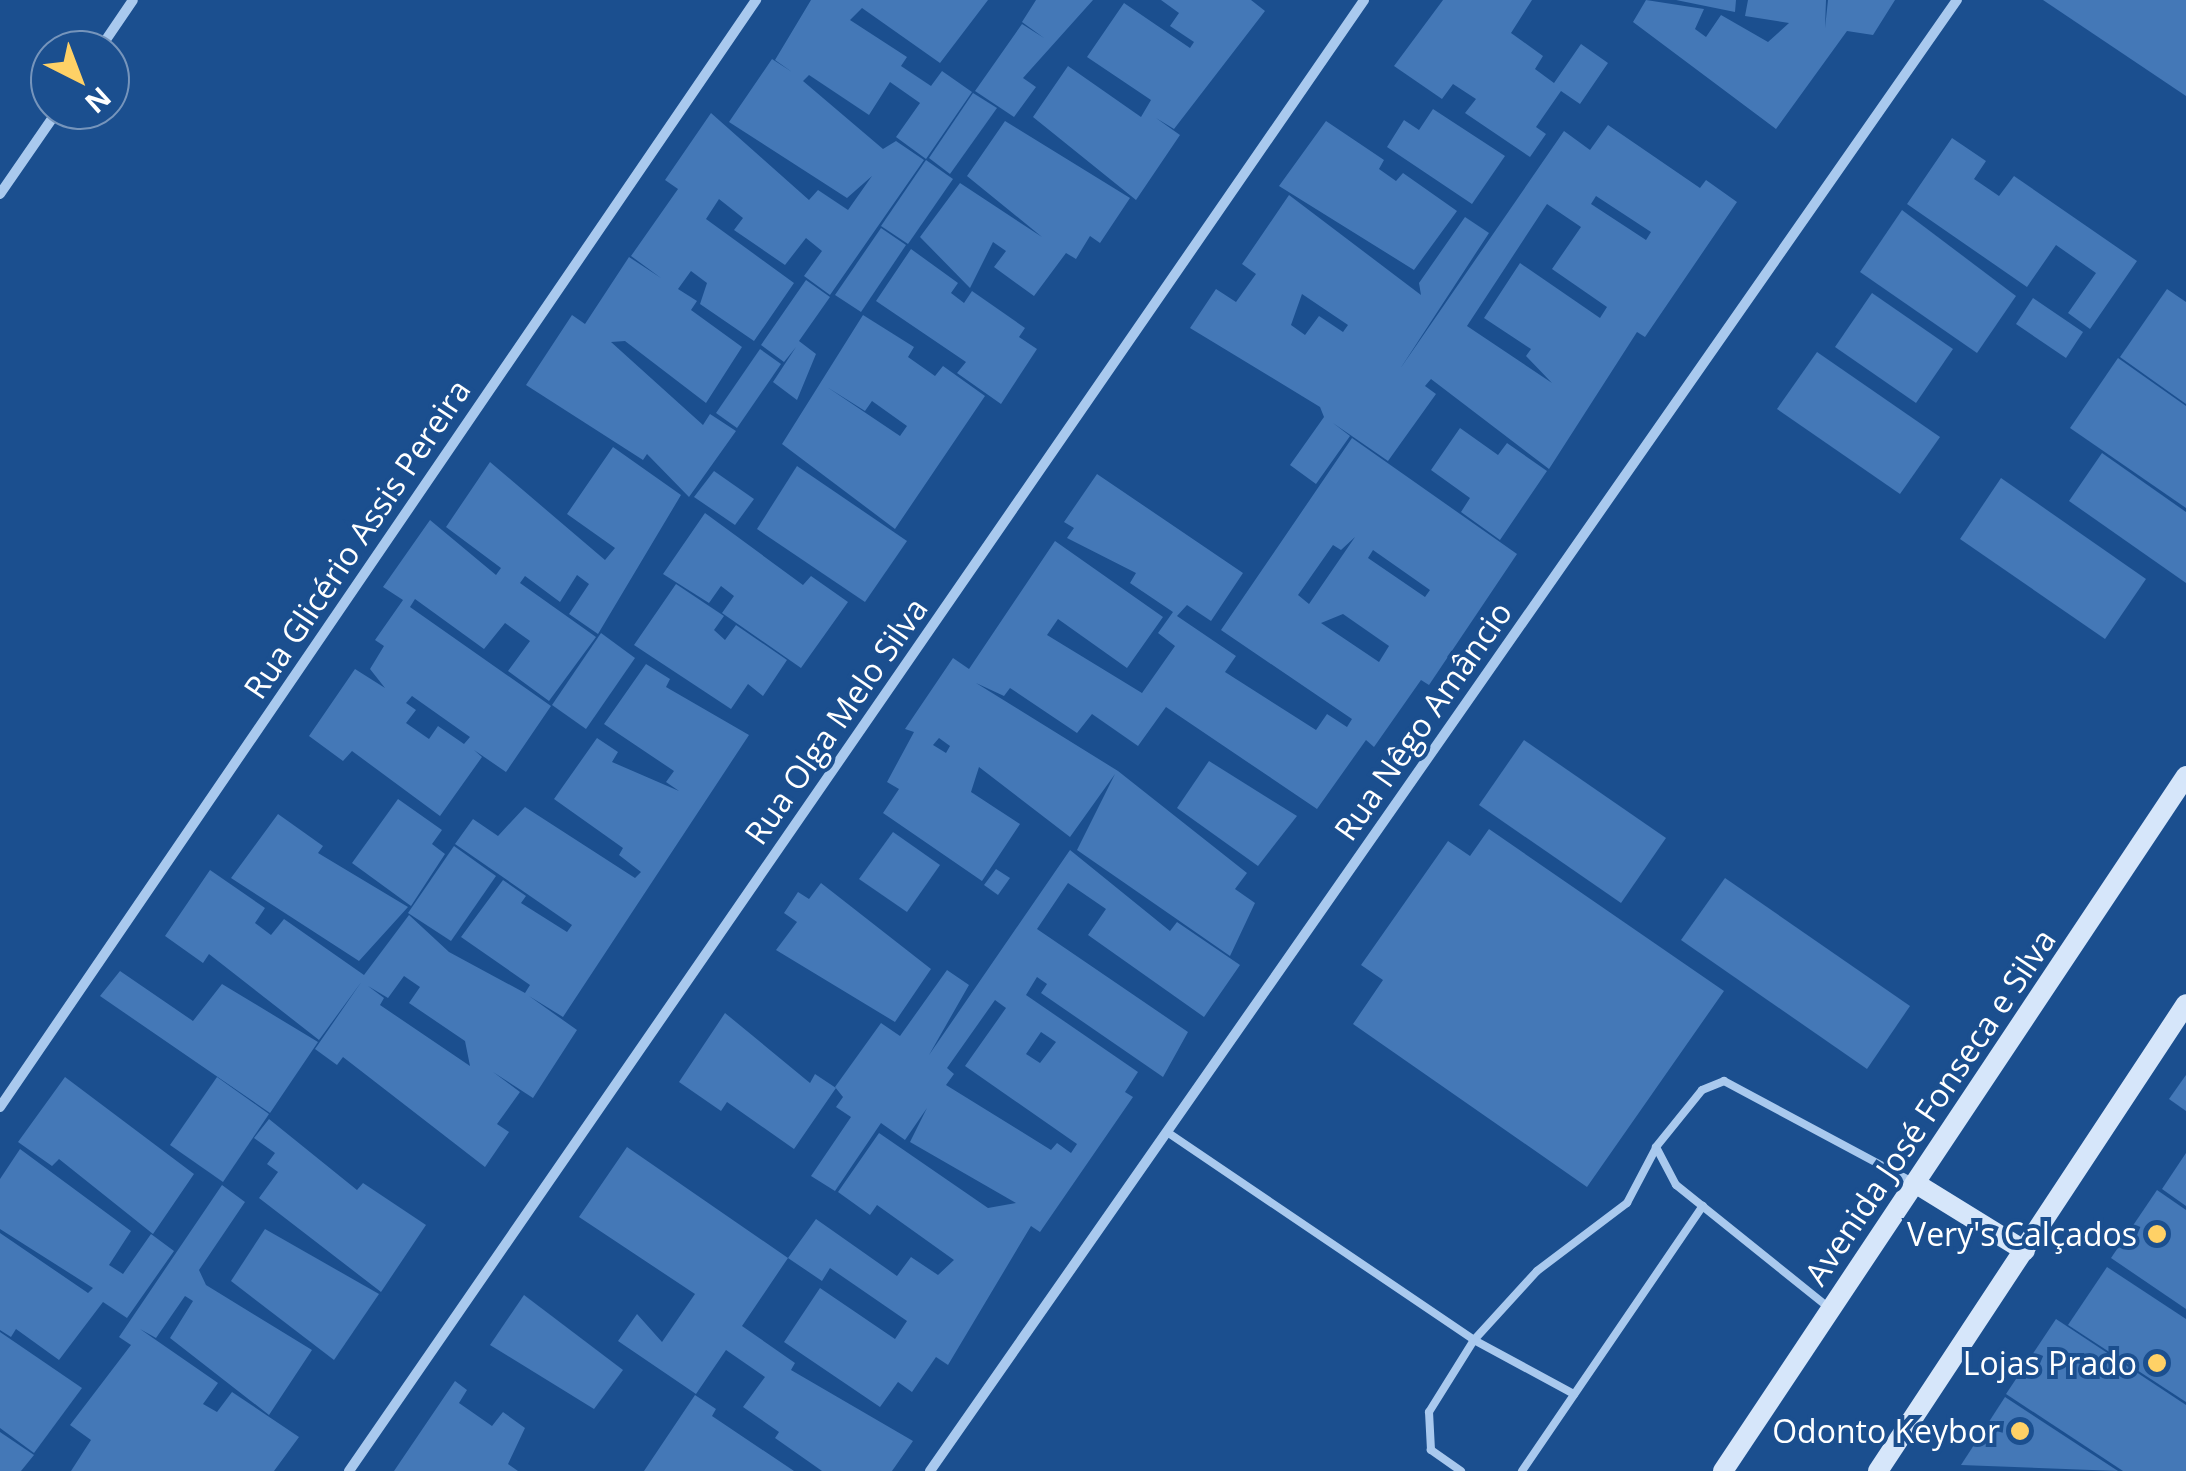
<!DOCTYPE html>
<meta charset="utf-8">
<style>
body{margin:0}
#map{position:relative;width:2186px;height:1471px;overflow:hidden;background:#1b4f8f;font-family:"Open Sans",sans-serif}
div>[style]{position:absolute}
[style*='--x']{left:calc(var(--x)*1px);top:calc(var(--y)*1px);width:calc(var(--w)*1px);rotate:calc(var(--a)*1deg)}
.building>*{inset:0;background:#4478b7}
.lane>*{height:8px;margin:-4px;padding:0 4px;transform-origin:4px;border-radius:4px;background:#a9c9ee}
.street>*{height:10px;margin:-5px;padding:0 5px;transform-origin:5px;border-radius:5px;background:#a9c9ee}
.secondary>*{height:20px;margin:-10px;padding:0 10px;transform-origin:10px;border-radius:10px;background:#d6e6fa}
.dots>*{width:28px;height:28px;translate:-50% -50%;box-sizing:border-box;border:5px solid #1b4f8f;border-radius:50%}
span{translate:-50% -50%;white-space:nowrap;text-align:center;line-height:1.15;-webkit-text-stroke:8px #1b4f8f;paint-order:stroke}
.street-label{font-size:32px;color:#fff}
.poi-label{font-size:32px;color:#fff}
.right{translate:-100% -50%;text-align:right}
.north{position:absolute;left:30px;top:30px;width:100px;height:100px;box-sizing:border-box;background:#1b4f8f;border:2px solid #7695bc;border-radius:50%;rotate:138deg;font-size:28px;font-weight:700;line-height:40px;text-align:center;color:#fff}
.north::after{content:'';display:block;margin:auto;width:35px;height:45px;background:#ffd166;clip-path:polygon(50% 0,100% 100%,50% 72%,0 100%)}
</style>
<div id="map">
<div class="building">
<div style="clip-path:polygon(811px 0,988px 0,940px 63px,862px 8px,850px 20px,907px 57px,901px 66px,931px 86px,942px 71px,972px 92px,926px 159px,896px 137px,920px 103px,890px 82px,869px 115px,809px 75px,803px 81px,883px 149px,896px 141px,924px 160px,830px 295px,804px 276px,822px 251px,806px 238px,785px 265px,734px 230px,743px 218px,719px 199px,706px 219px,794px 283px,754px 341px,700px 304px,707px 283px,691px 271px,678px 289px,697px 301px,691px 310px,742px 347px,706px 403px,625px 341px,611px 342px,703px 425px,710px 414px,736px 431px,689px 497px,647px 454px,643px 460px,526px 385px,572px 315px,585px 324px,629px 257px,661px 278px,631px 256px,678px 189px,665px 180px,711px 113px,809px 200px,818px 190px,848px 210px,872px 176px,847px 198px,729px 122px,772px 59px,792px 72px,775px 60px)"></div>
<div style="clip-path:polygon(1036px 0,1093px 0,1023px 78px,1036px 87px,1014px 117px,975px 91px,1022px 24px,1044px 38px,1022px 22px)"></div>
<div style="clip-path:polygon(1161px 0,1251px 0,1265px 11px,1174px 129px,1156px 118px,1180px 135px,1136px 200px,1033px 117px,1068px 66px,1141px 117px,1151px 100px,1087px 57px,1124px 3px,1190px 48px,1194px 42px,1170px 26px,1179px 13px)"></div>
<div style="clip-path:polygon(1443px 0,1532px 0,1511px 33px,1543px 56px,1535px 69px,1554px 83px,1581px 44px,1608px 63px,1580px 104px,1561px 91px,1536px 127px,1546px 134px,1530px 157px,1465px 113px,1476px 99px,1453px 84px,1442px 99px,1394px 66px)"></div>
<div style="clip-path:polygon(1646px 0,1704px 9px,1695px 29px,1706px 37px,1721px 15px,1768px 42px,1789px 23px,1745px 16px,1748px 0,1826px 0,1825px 28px,1828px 0,1895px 0,1873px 35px,1847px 31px,1776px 129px,1633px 22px)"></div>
<div style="clip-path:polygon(1676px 0,1736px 0,1735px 12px)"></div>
<div style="clip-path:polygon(2043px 0,2186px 0,2186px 96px)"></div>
<div style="clip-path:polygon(973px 93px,997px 108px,950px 174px,929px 158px)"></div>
<div style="clip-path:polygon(1433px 109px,1505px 156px,1472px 204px,1387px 147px,1404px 120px,1419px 130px)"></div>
<div style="clip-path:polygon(1005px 121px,1130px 198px,1100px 243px,1090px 236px,1076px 259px,1066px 253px,1034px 296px,994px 267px,1006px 251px,993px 242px,970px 288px,920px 237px,960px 183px,1042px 237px,967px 176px)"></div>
<div style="clip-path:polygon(1326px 121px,1384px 160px,1379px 169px,1396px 181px,1403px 173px,1457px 211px,1414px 270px,1279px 186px)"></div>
<div style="clip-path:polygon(evenodd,1608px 125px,1700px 188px,1706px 180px,1737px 202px,1645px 337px,1637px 332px,1549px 469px,1431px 379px,1425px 386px,1436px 394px,1388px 461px,1333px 423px,1350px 436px,1316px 484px,1290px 465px,1324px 417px,1320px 407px,1190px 328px,1216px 289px,1236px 302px,1256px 274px,1242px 264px,1289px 195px,1421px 295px,1419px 283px,1465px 217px,1489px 233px,1400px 369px,1564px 131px,1590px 150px,1608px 125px,1596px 196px,1651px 232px,1646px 240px,1591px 204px,1596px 196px,1608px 125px,1547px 204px,1581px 227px,1552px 269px,1607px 307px,1600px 318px,1520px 263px,1484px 318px,1531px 349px,1526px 356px,1552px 383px,1467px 326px,1547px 204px,1608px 125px,1302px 294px,1348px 325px,1343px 332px,1319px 316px,1305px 335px,1291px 325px,1302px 294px)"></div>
<div style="clip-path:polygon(1952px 138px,1986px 161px,1974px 179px,1999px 196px,2014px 176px,2137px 261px,2090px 329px,2068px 313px,2096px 273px,2056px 245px,2027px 287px,1907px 204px)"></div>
<div style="clip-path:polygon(926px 160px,953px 179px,908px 244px,881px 226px)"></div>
<div style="clip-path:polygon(1902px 210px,2016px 296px,1977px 353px,1860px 272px)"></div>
<div style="clip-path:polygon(881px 228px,906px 245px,861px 312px,835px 295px)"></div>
<div style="clip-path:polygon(911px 249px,958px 283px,951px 293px,964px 303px,972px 291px,1025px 328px,1019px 337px,1037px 349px,1001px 404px,957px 373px,966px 362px,876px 301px)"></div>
<div style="clip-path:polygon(806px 280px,830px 297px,799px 341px,816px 354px,797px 400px,773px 382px,796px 347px,784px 362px,761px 345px)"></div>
<div style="clip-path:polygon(2167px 289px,2186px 302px,2186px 404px,2120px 357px)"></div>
<div style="clip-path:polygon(1872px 293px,1953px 349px,1916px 403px,1835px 347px)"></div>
<div style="clip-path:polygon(2033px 298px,2083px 332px,2066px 358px,2016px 324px)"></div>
<div style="clip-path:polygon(evenodd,863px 315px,914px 347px,908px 357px,935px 376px,943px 366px,985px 396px,895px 529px,782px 444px,863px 315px,827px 387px,865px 411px,872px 401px,907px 426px,900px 436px,827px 387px)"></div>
<div style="clip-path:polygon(760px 349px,781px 364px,737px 428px,716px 413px)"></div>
<div style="clip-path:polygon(1817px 352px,1940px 437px,1900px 494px,1777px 409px)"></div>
<div style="clip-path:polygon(2118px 358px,2186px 406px,2186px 508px,2070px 428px)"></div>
<div style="clip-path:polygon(1460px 428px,1498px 455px,1507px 443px,1547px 471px,1500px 540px,1461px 512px,1470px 498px,1431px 470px)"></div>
<div style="clip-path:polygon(evenodd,1352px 438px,1517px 554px,1429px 685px,1421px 680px,1374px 747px,1366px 740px,1317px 809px,1166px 707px,1138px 746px,1092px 714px,1077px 733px,1010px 688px,1004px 696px,976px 683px,1118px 771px,1247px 873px,1235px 889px,1255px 903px,1230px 956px,1077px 850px,1115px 774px,1070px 837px,979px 767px,971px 792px,1020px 824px,982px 881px,883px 813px,899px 789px,887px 782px,914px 732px,905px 729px,953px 658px,969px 669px,1055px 541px,1163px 617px,1127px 668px,1058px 619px,1047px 635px,1142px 693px,1175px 646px,1158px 633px,1173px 612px,1130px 583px,1136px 573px,1067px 538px,1074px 528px,1064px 522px,1097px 474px,1243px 573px,1211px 621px,1187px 605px,1177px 616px,1236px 656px,1225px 672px,1316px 730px,1327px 714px,1347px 727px,1352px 719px,1221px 630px,1352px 438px,1355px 537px,1309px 604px,1298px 595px,1333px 545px,1341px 550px,1355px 537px,1352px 438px,1373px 550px,1430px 590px,1425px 597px,1368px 558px,1373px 550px,1352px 438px,1343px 614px,1389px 646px,1379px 662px,1321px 623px,1343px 614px,1352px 438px,939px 738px,950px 746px,946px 753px,933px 745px,939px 738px)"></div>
<div style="clip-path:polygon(evenodd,613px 447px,681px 495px,598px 634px,569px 614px,589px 584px,577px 575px,560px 602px,525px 576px,520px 583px,596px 637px,549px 701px,508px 671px,530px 641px,505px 623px,484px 649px,415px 599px,410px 607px,551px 706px,506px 772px,474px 750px,482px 757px,440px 816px,352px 751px,343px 761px,309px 736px,355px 669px,385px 688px,370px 669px,384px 646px,375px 640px,403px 600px,383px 587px,430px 520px,496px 575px,501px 568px,446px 527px,490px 462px,605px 560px,615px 548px,567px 514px,613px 447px,412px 696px,470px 737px,464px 744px,438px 726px,429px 739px,406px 723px,416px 710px,406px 703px,412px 696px)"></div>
<div style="clip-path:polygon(2102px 453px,2186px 512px,2186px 583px,2069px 501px)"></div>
<div style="clip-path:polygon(797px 466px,907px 541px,865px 602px,757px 529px)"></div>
<div style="clip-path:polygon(714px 471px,754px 499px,735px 525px,694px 497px)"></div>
<div style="clip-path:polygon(2001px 478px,2146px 579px,2105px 639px,1960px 539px)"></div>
<div style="clip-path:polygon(705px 513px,803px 585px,811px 576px,848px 602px,801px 668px,722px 613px,734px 596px,721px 586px,709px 603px,663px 574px)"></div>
<div style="clip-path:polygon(676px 584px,724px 616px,714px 630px,725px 640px,736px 625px,787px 660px,763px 696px,748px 684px,731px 709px,634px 645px)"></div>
<div style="clip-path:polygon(601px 633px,635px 658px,586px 729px,552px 705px)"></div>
<div style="clip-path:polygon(evenodd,646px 664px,670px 679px,666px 687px,749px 735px,563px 1017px,529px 996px,577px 1030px,533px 1098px,493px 1072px,520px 1092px,497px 1124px,509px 1132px,485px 1167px,343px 1057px,337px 1065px,315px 1049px,362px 981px,319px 1040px,209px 954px,203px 963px,165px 936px,210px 870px,265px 908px,255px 923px,271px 935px,284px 919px,364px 975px,409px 915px,449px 952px,525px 993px,530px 985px,461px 937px,503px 880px,526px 896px,521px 903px,567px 932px,572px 925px,455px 844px,473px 819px,498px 836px,525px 807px,635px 878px,641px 872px,619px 855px,623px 848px,554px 799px,597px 738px,618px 752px,612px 762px,679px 791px,666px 782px,674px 771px,604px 724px,646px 664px,404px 976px,420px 987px,409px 1003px,465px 1041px,470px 1066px,380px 1005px,384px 998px,368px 986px,388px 998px,404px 976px)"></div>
<div style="clip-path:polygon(1524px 740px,1666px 838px,1621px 903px,1479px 805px)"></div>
<div style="clip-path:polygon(1209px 761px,1297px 816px,1258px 866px,1177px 808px)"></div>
<div style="clip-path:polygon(398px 799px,442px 830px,432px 844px,445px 854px,411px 906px,352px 863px)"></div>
<div style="clip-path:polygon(278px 814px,323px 846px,318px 853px,408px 907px,359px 961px,231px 878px)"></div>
<div style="clip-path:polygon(1489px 829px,1724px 991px,1587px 1187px,1353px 1024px,1383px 980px,1361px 965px,1448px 841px,1470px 856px)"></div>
<div style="clip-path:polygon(893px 832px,940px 865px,907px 912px,859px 879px)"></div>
<div style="clip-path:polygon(454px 846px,496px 876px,451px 941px,408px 913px)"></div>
<div style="clip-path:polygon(evenodd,1070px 850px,1170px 931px,1177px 922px,1240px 965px,1204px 1017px,1088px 935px,1106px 909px,1068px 883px,1037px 929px,1188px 1032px,1163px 1077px,1041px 993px,1047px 984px,1037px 977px,1026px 995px,1138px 1072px,1125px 1092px,1133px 1097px,1040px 1232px,1031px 1226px,948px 1365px,936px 1357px,912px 1392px,898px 1382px,880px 1407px,784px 1342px,820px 1288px,895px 1339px,907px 1321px,830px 1268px,822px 1281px,788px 1258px,816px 1219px,897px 1276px,911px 1257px,938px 1275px,954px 1260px,877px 1205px,870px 1215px,838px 1192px,879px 1133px,988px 1208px,1016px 1203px,910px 1142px,927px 1108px,905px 1140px,881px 1123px,835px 1191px,811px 1176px,851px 1117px,836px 1107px,843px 1097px,835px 1087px,881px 1023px,900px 1036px,947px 970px,969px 985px,929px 1055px,1070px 850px,995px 1000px,1006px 1008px,965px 1066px,1077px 1144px,1071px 1153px,1057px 1143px,1051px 1150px,946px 1085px,954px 1074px,947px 1068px,995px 1000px,1070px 850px,1041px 1032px,1056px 1042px,1040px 1063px,1026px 1054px,1041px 1032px)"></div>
<div style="clip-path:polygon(996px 869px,1010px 878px,998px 895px,984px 885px)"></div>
<div style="clip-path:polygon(1725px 878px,1910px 1006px,1867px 1069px,1681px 940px)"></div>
<div style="clip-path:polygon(821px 883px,931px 969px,895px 1022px,776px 950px,797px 922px,784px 913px,798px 892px,809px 899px)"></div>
<div style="clip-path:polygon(120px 971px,193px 1021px,222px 984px,318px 1042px,270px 1113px,100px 996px)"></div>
<div style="clip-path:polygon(725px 1013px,810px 1083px,815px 1074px,836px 1088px,794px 1149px,727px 1102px,721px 1111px,679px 1082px)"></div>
<div style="clip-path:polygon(2186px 1075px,2186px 1111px,2169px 1099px)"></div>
<div style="clip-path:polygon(65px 1077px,194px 1174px,153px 1234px,59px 1159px,52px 1166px,18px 1142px)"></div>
<div style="clip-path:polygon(217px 1077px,269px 1114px,223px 1182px,170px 1145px)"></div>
<div style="clip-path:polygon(269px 1119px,357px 1190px,363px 1183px,426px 1225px,381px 1292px,259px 1198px,278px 1172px,267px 1164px,275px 1153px,254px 1138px)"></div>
<div style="clip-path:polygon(627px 1147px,788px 1258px,742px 1326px,795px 1363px,791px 1370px,913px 1441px,892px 1471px,822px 1471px,775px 1438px,779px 1432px,743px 1407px,765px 1377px,726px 1350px,696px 1394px,618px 1341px,637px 1314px,662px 1342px,695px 1294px,579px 1217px)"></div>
<div style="clip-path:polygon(20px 1149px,131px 1231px,109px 1265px,123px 1274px,151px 1234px,174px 1251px,127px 1318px,103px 1302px,59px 1360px,16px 1329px,11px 1337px,0 1330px,0 1233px,88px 1293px,93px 1288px,0 1229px,0 1179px)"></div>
<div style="clip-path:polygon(2186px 1153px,2186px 1206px,2162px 1189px)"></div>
<div style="clip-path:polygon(222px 1185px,245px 1202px,199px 1270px,206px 1285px,312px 1350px,269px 1415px,170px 1338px,193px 1301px,185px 1296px,156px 1338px,140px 1329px,218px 1383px,203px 1404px,217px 1412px,232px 1392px,299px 1437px,274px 1471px,71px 1471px,91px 1440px,70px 1425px,131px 1345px,119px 1337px)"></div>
<div style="clip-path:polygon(2157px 1190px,2186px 1210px,2186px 1309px,2111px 1258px)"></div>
<div style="clip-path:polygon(265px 1229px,379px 1294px,334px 1360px,231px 1281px)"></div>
<div style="clip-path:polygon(2107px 1267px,2186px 1319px,2186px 1402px,2068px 1325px)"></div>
<div style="clip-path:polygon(524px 1295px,623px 1370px,594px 1409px,490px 1345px)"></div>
<div style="clip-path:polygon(2056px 1319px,2186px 1405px,2186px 1471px,2123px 1471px,2006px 1394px)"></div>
<div style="clip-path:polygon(0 1332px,82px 1388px,34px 1453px,0 1428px)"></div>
<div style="clip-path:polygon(455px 1381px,467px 1390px,459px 1403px,492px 1426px,503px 1412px,525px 1428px,508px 1464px,518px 1471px,394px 1471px)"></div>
<div style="clip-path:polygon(695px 1395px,716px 1409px,712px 1416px,794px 1471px,644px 1471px)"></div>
<div style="clip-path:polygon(2005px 1397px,2118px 1471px,1961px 1465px)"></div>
<div style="clip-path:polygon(0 1432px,34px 1455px,21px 1471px,0 1471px)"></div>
</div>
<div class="lane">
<div style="--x:1167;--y:1132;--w:371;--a:34.1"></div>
<div style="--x:1474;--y:1340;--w:114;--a:28.4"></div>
<div style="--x:1828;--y:1307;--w:195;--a:-141.2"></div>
<div style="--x:1676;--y:1185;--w:43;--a:-117.8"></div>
<div style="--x:1656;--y:1147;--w:73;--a:-51.1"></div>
<div style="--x:1702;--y:1090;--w:24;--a:-22"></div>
<div style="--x:1724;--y:1081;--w:216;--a:28.2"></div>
<div style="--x:1461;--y:1471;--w:37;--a:-145"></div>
<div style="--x:1431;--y:1450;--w:38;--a:-93"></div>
<div style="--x:1429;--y:1412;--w:85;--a:-58"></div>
<div style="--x:1474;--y:1340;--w:93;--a:-47.6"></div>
<div style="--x:1537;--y:1271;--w:113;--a:-37.1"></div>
<div style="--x:1627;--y:1203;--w:62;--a:-62.2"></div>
<div style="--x:1522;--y:1471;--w:321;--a:-55.7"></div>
</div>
<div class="street">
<div style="--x:99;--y:50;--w:60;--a:-55.8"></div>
<div style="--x:0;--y:194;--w:102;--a:-55.4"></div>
<div style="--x:0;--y:1107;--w:1341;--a:-55.67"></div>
<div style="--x:349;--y:1471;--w:1787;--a:-55.39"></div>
<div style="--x:930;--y:1471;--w:1794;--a:-55.08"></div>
</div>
<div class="secondary">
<div style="--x:1915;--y:1183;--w:129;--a:31.7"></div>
<div style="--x:1723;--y:1471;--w:835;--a:-56.33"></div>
<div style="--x:1878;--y:1471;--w:559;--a:-56.59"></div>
</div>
<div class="dots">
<div style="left:2157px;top:1234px;background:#ffd166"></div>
<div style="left:2157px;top:1363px;background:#ffd166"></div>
<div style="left:2020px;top:1431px;background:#ffd166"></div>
</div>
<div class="street-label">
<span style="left:357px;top:539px;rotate:-56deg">Rua Glicério Assis Pereira</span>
<span style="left:836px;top:721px;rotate:-55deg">Rua Olga Melo Silva</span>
<span style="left:1423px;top:721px;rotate:-55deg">Rua Nêgo Amâncio</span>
<span style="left:1930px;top:1107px;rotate:-56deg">Avenida José Fonseca e Silva</span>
</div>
<div class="poi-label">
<span class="right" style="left:2137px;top:1234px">Very's Calçados</span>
<span class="right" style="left:2137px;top:1363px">Lojas Prado</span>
<span class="right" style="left:2000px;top:1431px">Odonto Keybor</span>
</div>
<div class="north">N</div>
</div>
